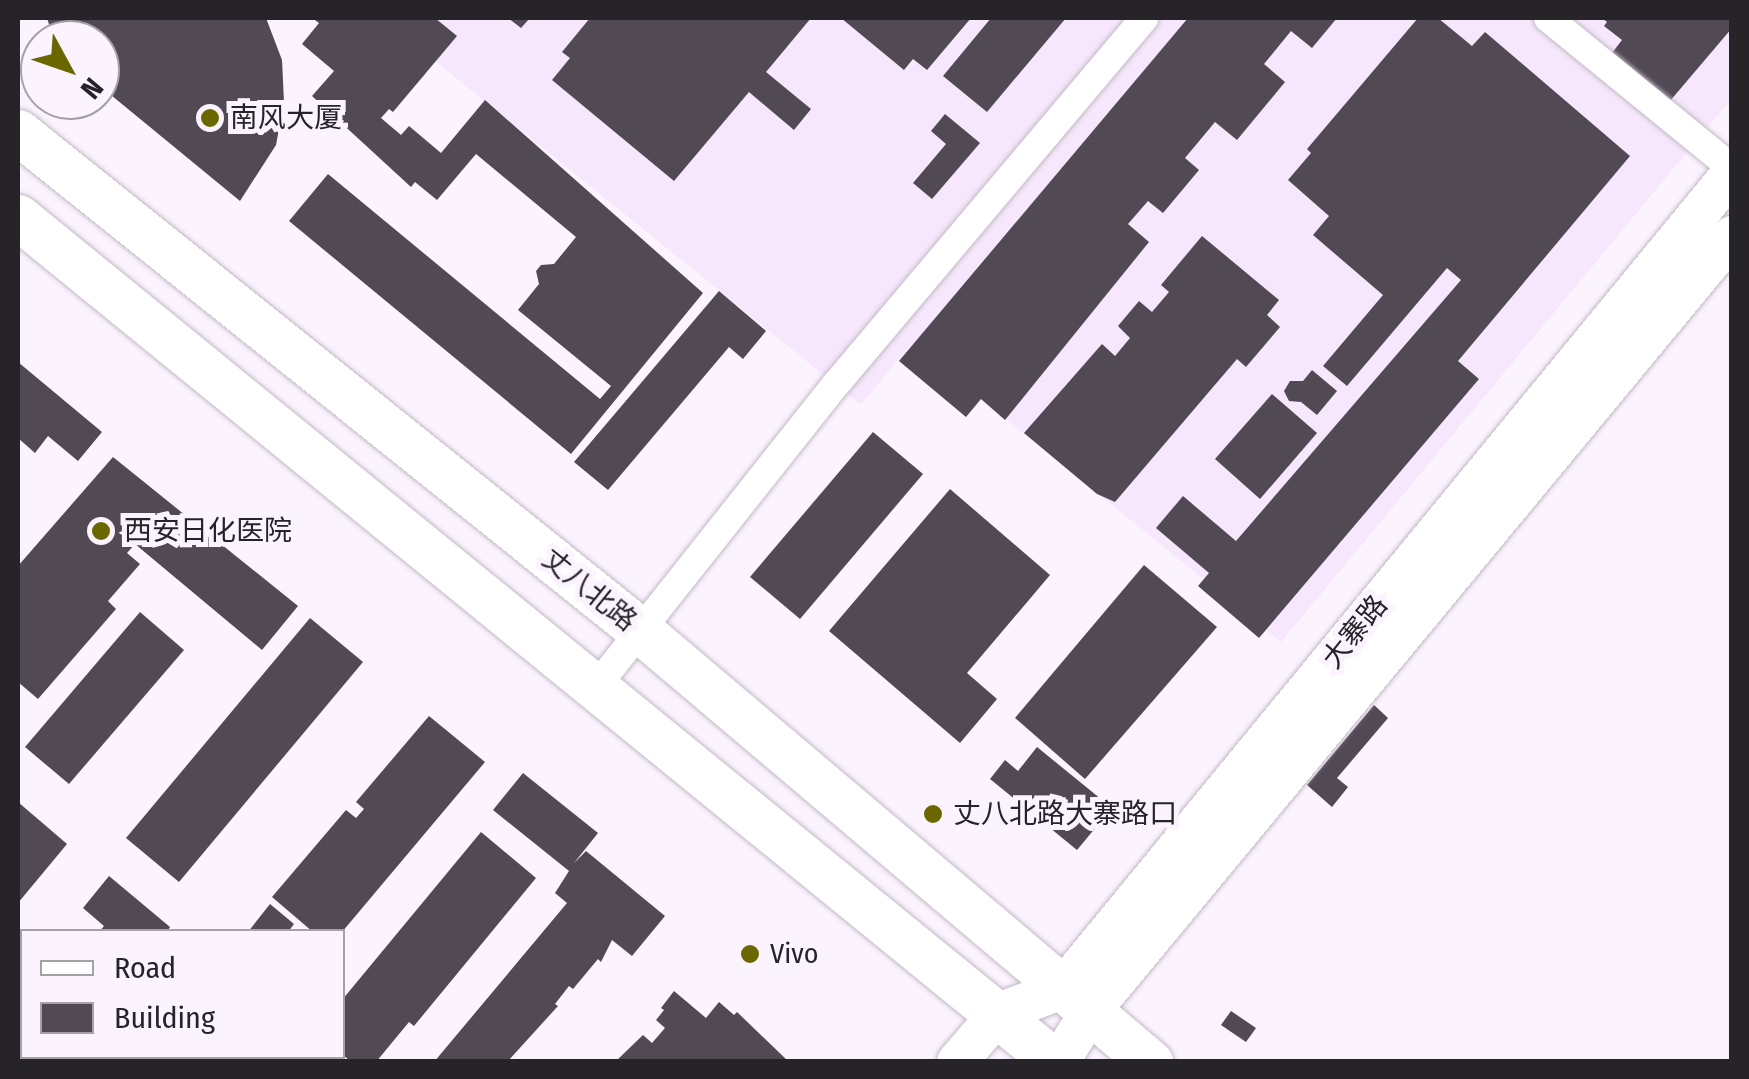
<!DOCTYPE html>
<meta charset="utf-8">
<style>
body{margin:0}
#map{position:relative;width:1749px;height:1079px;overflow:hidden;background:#fbf3fe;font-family:"Fira Sans Condensed","Noto Sans SC",sans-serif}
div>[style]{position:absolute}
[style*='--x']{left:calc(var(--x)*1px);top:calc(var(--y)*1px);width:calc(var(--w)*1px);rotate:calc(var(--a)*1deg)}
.built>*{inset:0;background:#f6e7fc}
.building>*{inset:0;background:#514954}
.roads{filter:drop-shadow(0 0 2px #c3b9c6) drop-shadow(0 0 2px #c3b9c6)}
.street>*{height:28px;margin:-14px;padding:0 14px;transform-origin:14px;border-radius:14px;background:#fff}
.secondary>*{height:40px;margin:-20px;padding:0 20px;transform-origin:20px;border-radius:20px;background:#fff}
.primary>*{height:45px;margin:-22.5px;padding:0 22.5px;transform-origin:22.5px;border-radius:22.5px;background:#fff}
.dots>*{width:28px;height:28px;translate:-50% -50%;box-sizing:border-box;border:5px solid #fbf3fe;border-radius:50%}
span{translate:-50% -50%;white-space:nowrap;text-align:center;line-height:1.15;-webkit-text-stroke:10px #fbf3fe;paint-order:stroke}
.poi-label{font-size:28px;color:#272429}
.left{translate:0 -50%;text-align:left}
.street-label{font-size:28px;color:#272429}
.frame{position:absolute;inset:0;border:20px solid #272429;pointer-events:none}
.legend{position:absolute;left:20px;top:929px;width:325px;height:130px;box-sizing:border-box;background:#fbf3fe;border:2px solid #a6a0a9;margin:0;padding:12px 18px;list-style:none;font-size:30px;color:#272429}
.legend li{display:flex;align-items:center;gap:20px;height:50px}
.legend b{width:50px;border:2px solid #a6a0a9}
.north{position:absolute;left:20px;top:20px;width:100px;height:100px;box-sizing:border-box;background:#fbf3fe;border:2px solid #a6a0a9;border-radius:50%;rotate:130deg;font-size:28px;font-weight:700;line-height:40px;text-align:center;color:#272429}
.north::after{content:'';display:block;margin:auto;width:35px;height:45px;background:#6b6700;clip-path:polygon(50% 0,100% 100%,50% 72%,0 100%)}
</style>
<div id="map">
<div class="built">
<div style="clip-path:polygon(382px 18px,1731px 18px,1731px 99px,1281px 642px,912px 343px,861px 405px)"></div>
</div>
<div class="building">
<div style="clip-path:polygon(47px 18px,266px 18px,282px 60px,284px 102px,276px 145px,240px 201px,100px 86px,100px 40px,54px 40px)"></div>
<div style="clip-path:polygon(312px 18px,435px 18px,457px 36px,393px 112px,389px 109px,381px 118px,401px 135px,409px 126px,441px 153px,485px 100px,703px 293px,571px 454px,289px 221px,328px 174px,600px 399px,611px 386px,518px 310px,539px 284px,536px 271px,541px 265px,554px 264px,576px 237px,476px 154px,437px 200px,415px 182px,411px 187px,312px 96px,334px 71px,302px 44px,319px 23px)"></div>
<div style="clip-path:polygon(508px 18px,530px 18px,521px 28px)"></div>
<div style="clip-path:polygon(590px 18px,811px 18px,766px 72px,811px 109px,794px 130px,749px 92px,674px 181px,552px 80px,570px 58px,562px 52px)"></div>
<div style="clip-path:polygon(841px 18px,971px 18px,927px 70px,913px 59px,904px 70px)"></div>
<div style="clip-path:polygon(991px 18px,1066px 18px,987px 112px,943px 76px)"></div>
<div style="clip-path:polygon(1188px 18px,1337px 18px,1312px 48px,1291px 31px,1264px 64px,1285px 82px,1237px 140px,1215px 122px,1185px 158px,1199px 170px,1163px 213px,1148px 201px,1128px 224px,1149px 242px,1005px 420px,981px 399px,966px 417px,899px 361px)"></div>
<div style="clip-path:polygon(1418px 18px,1438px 18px,1472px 46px,1485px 32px,1630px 156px,1458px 361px,1479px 379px,1259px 638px,1198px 586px,1209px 573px,1156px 528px,1183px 496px,1236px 541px,1461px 280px,1447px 268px,1347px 386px,1323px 366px,1383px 295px,1313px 235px,1329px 216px,1288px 180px,1311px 153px,1307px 149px)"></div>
<div style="clip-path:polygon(1602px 18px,1732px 18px,1732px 28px,1670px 101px,1612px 53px,1622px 40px,1604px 26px,1607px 22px)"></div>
<div style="clip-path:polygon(945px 114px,980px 143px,932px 199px,913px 183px,946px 144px,931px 131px)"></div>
<div style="clip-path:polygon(1202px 236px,1279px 300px,1267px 315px,1280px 327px,1246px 367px,1237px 359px,1115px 502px,1097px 494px,1024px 433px,1102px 344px,1115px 356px,1130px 338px,1118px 326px,1139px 301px,1152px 312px,1169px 292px,1161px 285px)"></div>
<div style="clip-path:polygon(719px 291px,766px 331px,743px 359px,729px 347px,608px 490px,574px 462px)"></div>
<div style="clip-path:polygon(18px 362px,102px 432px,78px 461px,48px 436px,35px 453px,18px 438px)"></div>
<div style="clip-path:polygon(1312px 370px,1337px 391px,1317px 415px,1301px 402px,1289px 401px,1284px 391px,1290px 381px,1303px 381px)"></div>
<div style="clip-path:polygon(1272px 394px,1317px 433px,1260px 499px,1215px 459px)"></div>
<div style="clip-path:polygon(873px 432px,923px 474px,800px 619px,750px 577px)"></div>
<div style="clip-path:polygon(113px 457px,298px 606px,262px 650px,135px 544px,127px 553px,140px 564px,108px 601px,116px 609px,38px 699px,18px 682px,18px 566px)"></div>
<div style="clip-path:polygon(950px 489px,1050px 575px,967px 673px,997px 699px,960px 743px,829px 631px)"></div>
<div style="clip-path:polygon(1144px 565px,1217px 627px,1085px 779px,1015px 718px)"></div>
<div style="clip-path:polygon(140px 612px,184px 650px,69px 784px,25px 747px)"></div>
<div style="clip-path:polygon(310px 618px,363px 662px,179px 882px,126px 838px)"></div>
<div style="clip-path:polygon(1374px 705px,1388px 718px,1337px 778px,1348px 787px,1332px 807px,1307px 785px)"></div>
<div style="clip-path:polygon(429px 716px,485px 762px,342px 932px,313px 932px,272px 897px,346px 810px,356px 818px,364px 809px,356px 802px)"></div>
<div style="clip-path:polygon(1037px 747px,1112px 808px,1077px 850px,990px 779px,1005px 760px,1018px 771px)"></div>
<div style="clip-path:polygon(523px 773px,598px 833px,574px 863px,586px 851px,665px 916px,632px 956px,612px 940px,601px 962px,598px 959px,573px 989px,569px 986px,555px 1004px,558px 1006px,507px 1062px,434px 1062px,567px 903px,555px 893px,569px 871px,493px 810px)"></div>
<div style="clip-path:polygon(18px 802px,67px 844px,18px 903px)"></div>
<div style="clip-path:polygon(481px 832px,536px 878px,414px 1026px,409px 1022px,376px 1062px,351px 1062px,342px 1054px,342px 1000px)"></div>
<div style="clip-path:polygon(109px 876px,170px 927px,167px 932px,99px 932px,104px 926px,83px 908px)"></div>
<div style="clip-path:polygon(270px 904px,294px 924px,288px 932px,248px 932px)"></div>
<div style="clip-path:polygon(18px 988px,22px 992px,22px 1048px,18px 1044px)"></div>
<div style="clip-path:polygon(674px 991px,706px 1018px,719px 1002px,734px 1015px,737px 1012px,789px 1062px,615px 1062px,643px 1035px,652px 1043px,665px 1028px,656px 1020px,664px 1010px,661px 1008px)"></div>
<div style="clip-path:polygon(1231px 1011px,1256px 1028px,1246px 1042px,1221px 1025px)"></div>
<div style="clip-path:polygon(33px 1056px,62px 1056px,58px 1062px,39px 1062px)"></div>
<div style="clip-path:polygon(140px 1056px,218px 1056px,214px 1062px,136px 1062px)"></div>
</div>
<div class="roads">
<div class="street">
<div style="--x:1548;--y:18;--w:237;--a:39.2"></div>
<div style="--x:595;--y:688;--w:389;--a:-51.6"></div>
<div style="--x:837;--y:383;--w:477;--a:-49.9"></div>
</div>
<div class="secondary">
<div style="--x:957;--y:1062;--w:65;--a:-49.4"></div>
<div style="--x:999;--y:1013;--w:67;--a:-20.9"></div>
<div style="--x:1062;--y:989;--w:1056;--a:-50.61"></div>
<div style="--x:1059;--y:1062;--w:59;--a:-58.2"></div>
<div style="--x:1090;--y:1012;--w:1007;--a:-50.4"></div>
</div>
<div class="primary">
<div style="--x:18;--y:132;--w:800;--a:38.7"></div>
<div style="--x:642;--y:632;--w:666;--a:40.25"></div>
<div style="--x:18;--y:217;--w:1338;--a:39.17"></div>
</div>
</div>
<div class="dots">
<div style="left:210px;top:118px;background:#6b6700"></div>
<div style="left:101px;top:531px;background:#6b6700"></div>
<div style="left:933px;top:814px;background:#6b6700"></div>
<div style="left:750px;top:954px;background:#6b6700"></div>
</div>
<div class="poi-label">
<span class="left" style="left:230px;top:118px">南风大厦</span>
<span class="left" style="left:124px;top:531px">西安日化医院</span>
<span class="left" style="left:953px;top:814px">丈八北路大寨路口</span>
<span class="left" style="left:770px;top:954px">Vivo</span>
</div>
<div class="street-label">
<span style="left:589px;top:590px;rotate:39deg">丈八北路</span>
<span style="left:1355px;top:632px;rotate:-51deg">大寨路</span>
</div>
<div class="frame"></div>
<ul class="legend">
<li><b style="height:12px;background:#fff"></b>Road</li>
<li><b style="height:28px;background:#514954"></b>Building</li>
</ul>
<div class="north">N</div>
</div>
